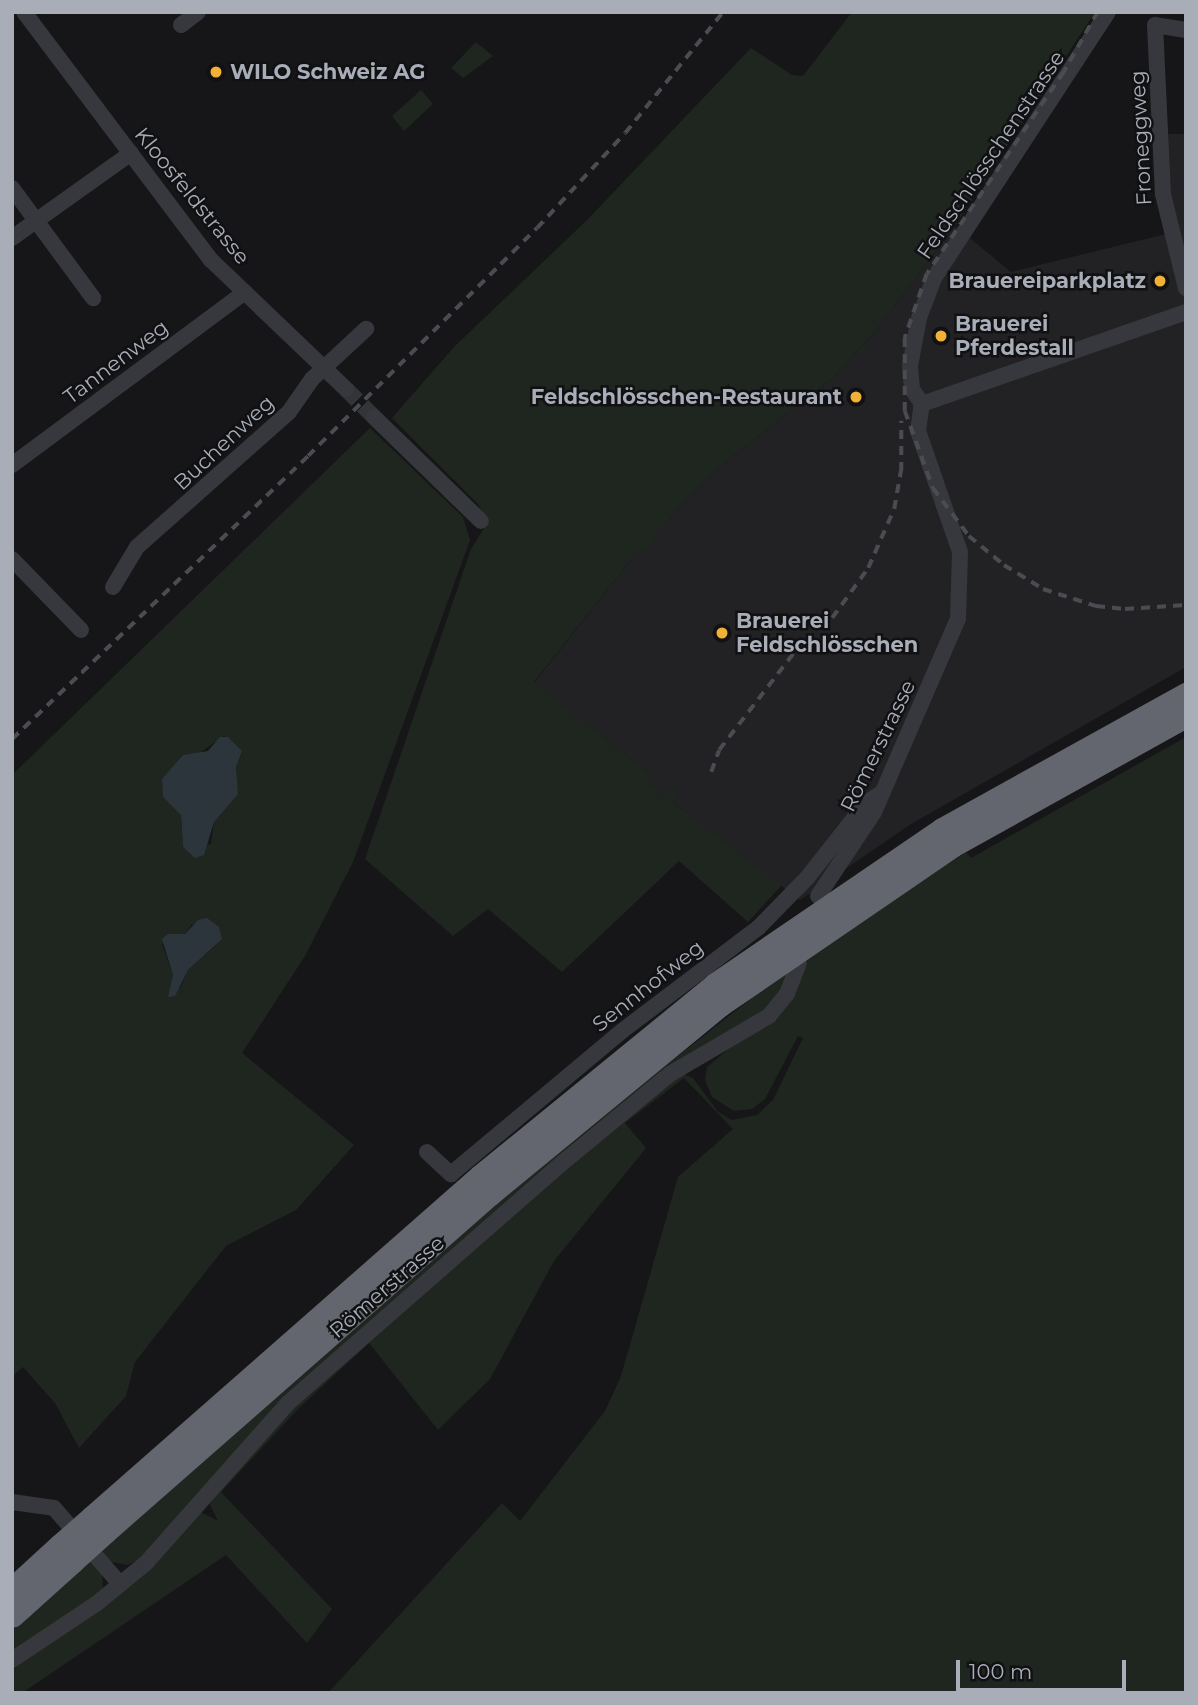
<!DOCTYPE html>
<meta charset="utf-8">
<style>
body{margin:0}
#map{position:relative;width:1198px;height:1705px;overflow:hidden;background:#161618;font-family:Montserrat,sans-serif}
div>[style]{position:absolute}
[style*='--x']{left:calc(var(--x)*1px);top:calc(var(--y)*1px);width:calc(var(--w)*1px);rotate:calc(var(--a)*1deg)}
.built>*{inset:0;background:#222225}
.green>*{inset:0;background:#1e261f}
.water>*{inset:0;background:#2c353c}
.minor-tunnel>*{height:16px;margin-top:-8px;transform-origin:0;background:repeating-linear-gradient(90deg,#333438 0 16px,transparent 0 24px)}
.minor>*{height:16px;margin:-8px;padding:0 8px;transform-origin:8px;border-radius:8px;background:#37383d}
.highway>*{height:23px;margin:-11.5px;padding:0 11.5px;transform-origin:11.5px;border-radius:11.5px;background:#63666e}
.rail>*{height:3.5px;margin-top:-1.75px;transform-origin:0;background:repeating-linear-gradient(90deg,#4a4c52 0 9px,transparent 0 16px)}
.highway-bridge>*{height:23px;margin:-11.5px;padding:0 11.5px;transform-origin:11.5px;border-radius:11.5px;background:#63666e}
.dots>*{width:19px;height:19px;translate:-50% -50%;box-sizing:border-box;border:4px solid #111113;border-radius:50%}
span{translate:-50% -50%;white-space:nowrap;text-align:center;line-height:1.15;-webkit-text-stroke:5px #111113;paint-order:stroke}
.poi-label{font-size:21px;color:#a8adb8;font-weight:700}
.left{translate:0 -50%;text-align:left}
.right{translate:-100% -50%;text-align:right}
.street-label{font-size:21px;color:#a8adb8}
.frame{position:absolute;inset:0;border:14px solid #a8adb8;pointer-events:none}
.scale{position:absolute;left:956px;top:1660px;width:170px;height:32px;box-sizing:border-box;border:4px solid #a8adb8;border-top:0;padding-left:9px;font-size:21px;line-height:24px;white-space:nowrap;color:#a8adb8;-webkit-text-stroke:5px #111113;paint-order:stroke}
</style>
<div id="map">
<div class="built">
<div style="clip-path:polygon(1168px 134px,1186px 134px,1186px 667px,911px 824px,800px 900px,673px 803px,679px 795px,664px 797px,646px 783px,652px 775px,534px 683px,637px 552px,644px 550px,676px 511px,723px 464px,833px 377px,873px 334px,955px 226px,1011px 272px,1166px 234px)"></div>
</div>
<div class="green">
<div style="clip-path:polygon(852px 12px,1095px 12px,955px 226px,873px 334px,833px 377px,723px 464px,676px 511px,644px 551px,637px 552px,534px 682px,652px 775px,647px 783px,664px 796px,670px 789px,679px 795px,673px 803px,782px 885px,748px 922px,679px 861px,562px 972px,488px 909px,453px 936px,365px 859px,471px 549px,488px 522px,478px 504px,392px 418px,454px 347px,587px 220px,751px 48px,792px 75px,803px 76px)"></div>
<div style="clip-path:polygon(476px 42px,493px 56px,463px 78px,451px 68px)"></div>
<div style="clip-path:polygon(421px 90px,433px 104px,404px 131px,392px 116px)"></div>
<div style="clip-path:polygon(evenodd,370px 428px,463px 517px,470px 540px,353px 862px,305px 956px,242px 1053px,354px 1145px,296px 1210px,226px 1246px,135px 1362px,126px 1396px,79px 1448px,55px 1403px,23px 1367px,12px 1377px,12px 775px,370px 428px,224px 736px,242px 751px,236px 767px,237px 788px,214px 822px,211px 844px,183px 848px,181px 814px,163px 797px,162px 779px,224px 736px,370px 428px,192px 924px,216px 945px,188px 970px,180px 988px,172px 991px,173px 975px,162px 944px,185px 934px,192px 924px)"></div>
<div style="clip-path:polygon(1186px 737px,1186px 1693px,328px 1693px,502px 1503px,520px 1521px,605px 1411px,621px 1376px,678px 1177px,733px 1129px,684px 1078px,625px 1123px,646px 1148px,554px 1261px,490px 1379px,438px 1430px,369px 1343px,298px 1409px,221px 1492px,332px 1609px,307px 1643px,226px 1555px,22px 1693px,12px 1693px,12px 1670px,100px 1609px,201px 1512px,218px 1521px,210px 1505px,213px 1493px,293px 1406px,569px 1163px,683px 1074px,693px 1078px,718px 1112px,732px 1120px,757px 1115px,773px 1100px,803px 1038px,798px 1036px,765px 1099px,752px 1109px,734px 1111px,712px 1097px,705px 1080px,707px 1067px,794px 993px,809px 955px,966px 852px,971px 858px)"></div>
<div style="clip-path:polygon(789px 969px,777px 1000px,752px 1022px,696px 1052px,387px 1306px,146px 1556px,128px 1565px,111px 1562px,99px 1552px,558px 1150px)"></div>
<div style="clip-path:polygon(92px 1558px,102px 1572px,103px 1588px,93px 1601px,12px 1655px,12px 1631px)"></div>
</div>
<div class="water">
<div style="clip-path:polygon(220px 737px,228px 737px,242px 751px,236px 767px,238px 794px,214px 822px,204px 855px,195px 858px,183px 847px,181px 815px,163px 797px,162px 779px,183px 755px,208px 751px)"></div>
<div style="clip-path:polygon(207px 918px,219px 927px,222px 939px,188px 970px,175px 996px,168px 997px,173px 975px,162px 939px,168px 934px,185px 934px,198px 920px)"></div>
</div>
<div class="minor-tunnel">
<div style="--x:346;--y:389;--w:40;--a:45"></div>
</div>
<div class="minor">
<div style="--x:24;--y:12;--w:311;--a:53"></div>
<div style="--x:211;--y:260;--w:187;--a:43.7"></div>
<div style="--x:181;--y:25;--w:21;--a:-37"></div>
<div style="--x:1186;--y:30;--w:31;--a:-171"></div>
<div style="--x:1155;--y:25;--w:169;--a:87.3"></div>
<div style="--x:1163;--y:194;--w:97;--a:76.3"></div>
<div style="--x:12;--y:188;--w:137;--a:53.6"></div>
<div style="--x:12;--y:238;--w:146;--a:-35.5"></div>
<div style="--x:922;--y:404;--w:18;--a:-124"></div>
<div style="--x:912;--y:389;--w:23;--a:-95"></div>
<div style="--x:910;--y:366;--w:49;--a:-79.4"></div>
<div style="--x:919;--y:318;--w:43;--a:-69.4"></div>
<div style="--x:934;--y:278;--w:318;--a:-56.8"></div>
<div style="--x:922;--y:404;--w:280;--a:-19.2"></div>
<div style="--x:374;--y:417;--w:149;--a:44.2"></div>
<div style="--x:12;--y:465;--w:290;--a:-36.6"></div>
<div style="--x:12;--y:559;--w:99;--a:45.8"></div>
<div style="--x:113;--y:587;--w:47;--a:-59"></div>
<div style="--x:137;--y:547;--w:203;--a:-41.6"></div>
<div style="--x:289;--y:412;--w:40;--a:-55.1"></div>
<div style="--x:312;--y:379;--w:74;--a:-42.8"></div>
<div style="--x:818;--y:896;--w:101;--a:-56.3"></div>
<div style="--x:874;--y:812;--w:210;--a:-66.5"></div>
<div style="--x:958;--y:619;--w:67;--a:-88.3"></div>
<div style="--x:960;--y:552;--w:128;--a:-109.1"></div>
<div style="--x:918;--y:431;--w:27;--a:-82"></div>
<div style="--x:427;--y:1152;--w:33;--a:43"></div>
<div style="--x:451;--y:1174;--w:223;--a:-39.9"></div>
<div style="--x:622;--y:1031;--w:172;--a:-37.2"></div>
<div style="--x:759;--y:927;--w:69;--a:-45.6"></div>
<div style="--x:807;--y:878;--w:95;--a:-51.8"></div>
<div style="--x:866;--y:803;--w:17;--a:-33"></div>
<div style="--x:12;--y:1502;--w:42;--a:8.1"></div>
<div style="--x:54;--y:1508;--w:101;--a:49"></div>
<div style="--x:12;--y:1660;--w:101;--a:-33.7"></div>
<div style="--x:96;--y:1604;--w:65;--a:-39.4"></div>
<div style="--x:146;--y:1563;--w:214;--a:-48.4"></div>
<div style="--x:288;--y:1403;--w:371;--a:-41.2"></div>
<div style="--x:567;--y:1159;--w:134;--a:-39.5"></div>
<div style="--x:670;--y:1074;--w:115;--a:-30.4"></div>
<div style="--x:769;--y:1016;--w:28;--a:-51"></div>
<div style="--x:787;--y:994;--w:33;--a:-69"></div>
</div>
<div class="highway">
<div style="--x:92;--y:1517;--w:517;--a:-41.31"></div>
<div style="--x:480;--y:1176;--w:303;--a:-39.2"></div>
<div style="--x:715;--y:984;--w:275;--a:-34.3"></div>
<div style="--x:942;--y:829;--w:279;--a:-29"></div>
<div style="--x:105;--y:1532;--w:512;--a:-41.28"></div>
<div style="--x:490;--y:1194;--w:298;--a:-39.4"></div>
<div style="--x:720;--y:1005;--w:281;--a:-34.4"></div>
<div style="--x:952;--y:846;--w:268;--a:-29.1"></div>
<div style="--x:12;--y:1589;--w:64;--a:-42.5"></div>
<div style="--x:12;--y:1616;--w:82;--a:-42"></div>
</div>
<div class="rail">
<div style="--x:1098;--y:12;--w:69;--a:119.5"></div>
<div style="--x:1064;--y:72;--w:244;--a:124.1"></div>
<div style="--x:927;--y:274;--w:68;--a:109"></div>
<div style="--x:905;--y:338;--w:73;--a:90"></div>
<div style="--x:905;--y:411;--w:82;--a:70"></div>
<div style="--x:933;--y:488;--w:60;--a:53.1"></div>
<div style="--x:969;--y:536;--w:45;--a:39.6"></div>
<div style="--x:1004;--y:565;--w:46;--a:31.6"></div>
<div style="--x:1043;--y:589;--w:56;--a:17.8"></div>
<div style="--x:1096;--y:606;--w:29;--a:6"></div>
<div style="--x:1125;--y:609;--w:61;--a:-3.8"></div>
<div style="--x:832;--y:618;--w:62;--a:-54.2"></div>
<div style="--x:868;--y:568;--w:64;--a:-66.2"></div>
<div style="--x:894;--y:509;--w:39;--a:-80"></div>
<div style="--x:901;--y:471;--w:50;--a:-90"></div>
<div style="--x:12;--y:739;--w:410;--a:-43.7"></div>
<div style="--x:308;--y:456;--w:323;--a:-44.9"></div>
<div style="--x:537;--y:228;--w:129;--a:-47.2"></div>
<div style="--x:625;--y:133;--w:156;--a:-51"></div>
<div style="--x:711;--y:772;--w:23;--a:-70"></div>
<div style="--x:719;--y:750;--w:133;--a:-52.4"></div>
</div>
<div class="highway-bridge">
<div style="--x:59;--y:1546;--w:44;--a:-41.3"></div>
<div style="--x:73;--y:1561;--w:43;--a:-42.2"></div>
</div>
<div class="dots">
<div style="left:216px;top:72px;background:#f2b134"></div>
<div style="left:1160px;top:281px;background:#f2b134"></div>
<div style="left:941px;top:336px;background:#f2b134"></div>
<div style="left:856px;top:397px;background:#f2b134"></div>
<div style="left:722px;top:633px;background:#f2b134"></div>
</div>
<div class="poi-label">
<span class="left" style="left:230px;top:72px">WILO Schweiz AG</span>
<span class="right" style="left:1146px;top:281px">Brauereiparkplatz</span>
<span class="left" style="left:955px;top:336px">Brauerei<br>Pferdestall</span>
<span class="right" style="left:842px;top:397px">Feldschlösschen-Restaurant</span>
<span class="left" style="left:736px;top:633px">Brauerei<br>Feldschlösschen</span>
</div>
<div class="street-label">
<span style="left:1141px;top:138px;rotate:-93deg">Froneggweg</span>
<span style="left:991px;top:155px;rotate:-56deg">Feldschlösschenstrasse</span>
<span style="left:192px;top:196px;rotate:51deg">Kloosfeldstrasse</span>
<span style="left:116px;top:362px;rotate:-37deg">Tannenweg</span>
<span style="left:224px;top:443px;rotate:-43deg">Buchenweg</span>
<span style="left:878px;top:746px;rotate:-64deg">Römerstrasse</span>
<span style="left:648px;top:986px;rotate:-38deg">Sennhofweg</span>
<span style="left:387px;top:1287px;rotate:-41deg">Römerstrasse</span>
</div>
<div class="frame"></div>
<div class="scale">100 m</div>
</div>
